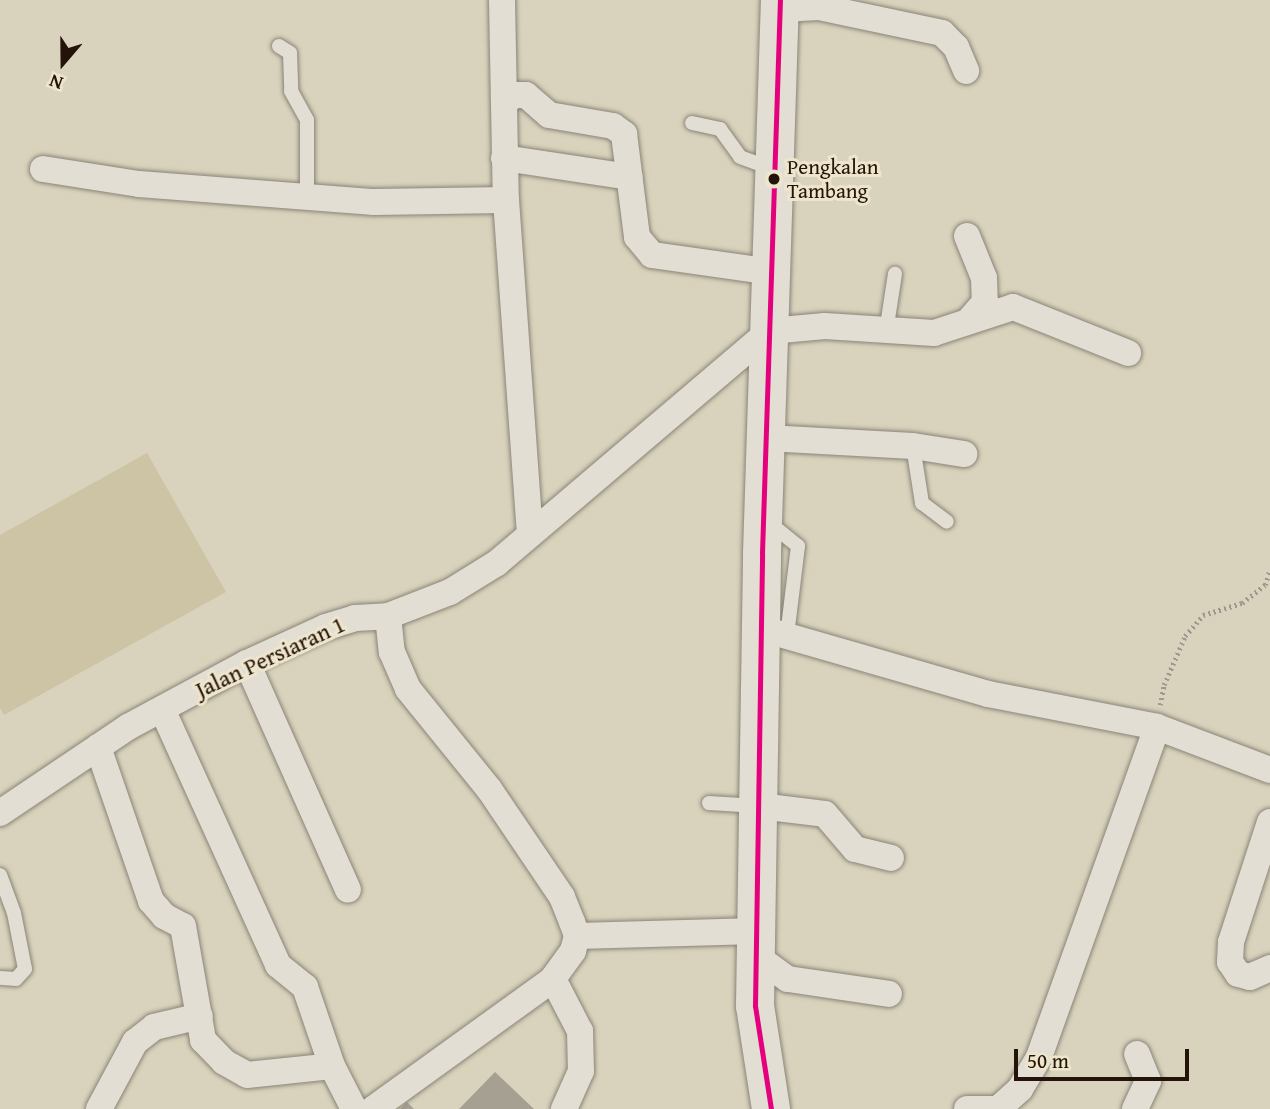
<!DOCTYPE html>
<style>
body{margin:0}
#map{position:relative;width:1270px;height:1109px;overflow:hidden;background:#d9d3bd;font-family:"Gentium Book Plus",serif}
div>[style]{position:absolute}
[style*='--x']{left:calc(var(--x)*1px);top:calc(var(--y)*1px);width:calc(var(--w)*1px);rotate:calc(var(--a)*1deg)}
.green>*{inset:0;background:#cdc4a6}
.building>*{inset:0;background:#a5a091}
.path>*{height:4.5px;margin-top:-2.25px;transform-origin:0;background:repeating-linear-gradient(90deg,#9e9990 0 2px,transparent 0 5.5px)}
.roads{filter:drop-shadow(0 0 2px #8a8477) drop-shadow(0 0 2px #8a8477)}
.lane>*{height:14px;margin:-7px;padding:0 7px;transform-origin:7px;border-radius:7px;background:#e2ded3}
.street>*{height:26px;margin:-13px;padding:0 13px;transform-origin:13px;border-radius:13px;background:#e2ded3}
.secondary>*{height:38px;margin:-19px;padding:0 19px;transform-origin:19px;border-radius:19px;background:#e2ded3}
.bus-1>*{height:5px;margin:-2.5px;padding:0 2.5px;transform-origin:2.5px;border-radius:2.5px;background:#e5007d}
.dots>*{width:19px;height:19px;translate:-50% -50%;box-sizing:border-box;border:4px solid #eee6cc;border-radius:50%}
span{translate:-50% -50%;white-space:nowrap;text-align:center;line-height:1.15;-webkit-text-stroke:6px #eee6cc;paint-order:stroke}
.bus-label{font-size:21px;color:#241309}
.left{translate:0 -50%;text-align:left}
.street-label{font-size:23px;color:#241309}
.north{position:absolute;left:28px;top:28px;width:70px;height:70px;-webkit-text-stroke:5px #eee6cc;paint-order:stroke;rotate:200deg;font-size:19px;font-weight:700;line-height:28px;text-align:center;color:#241309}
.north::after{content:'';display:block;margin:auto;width:24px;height:32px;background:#241309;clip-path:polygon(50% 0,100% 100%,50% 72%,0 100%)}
.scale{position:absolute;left:1014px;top:1049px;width:175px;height:32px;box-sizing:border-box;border:4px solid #241309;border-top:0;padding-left:9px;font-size:21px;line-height:24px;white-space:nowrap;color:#241309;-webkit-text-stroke:5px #eee6cc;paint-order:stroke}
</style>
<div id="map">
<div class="green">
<div style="clip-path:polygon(147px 453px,226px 592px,4px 715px,0 708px,0 535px)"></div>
</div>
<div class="building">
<div style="clip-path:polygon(495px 1072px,534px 1109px,459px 1109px)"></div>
<div style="clip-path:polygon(407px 1102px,414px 1109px,400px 1109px)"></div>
</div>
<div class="path">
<div style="--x:1160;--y:705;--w:20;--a:-79"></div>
<div style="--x:1164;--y:685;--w:53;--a:-66.8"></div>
<div style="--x:1185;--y:636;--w:28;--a:-49"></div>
<div style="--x:1203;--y:615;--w:41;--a:-17.1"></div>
<div style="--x:1242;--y:603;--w:29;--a:-38"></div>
<div style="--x:1265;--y:585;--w:16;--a:-72"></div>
</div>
<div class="roads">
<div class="lane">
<div style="--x:279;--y:46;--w:13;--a:32"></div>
<div style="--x:290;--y:53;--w:38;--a:88"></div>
<div style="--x:291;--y:91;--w:33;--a:61"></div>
<div style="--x:307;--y:120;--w:77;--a:90"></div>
<div style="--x:692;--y:123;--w:29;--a:12"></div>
<div style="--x:720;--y:129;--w:34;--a:54"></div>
<div style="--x:740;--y:157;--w:35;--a:20"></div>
<div style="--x:886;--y:332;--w:59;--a:-81.2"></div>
<div style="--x:913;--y:446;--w:58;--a:81"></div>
<div style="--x:922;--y:503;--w:31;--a:37"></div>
<div style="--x:767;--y:521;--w:40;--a:39"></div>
<div style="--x:798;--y:546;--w:91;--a:97"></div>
<div style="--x:709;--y:803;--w:49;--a:3.5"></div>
<div style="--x:0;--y:875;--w:40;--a:69.8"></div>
<div style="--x:14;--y:913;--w:57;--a:78.9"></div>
<div style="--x:25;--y:969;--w:13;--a:132"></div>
<div style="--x:16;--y:979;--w:16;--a:-176"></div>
</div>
<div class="street">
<div style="--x:502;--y:0;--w:200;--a:88.9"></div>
<div style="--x:506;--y:200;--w:335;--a:85.9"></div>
<div style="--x:780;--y:9;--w:39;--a:-3"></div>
<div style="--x:819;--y:7;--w:126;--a:11.9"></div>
<div style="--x:942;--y:33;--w:20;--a:45"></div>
<div style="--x:956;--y:47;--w:26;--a:67"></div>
<div style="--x:504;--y:105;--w:13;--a:-51"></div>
<div style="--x:512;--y:95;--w:14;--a:0"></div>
<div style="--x:526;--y:95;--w:30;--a:41"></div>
<div style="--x:549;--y:115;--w:65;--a:9.8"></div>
<div style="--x:613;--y:126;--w:14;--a:36"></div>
<div style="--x:624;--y:134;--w:104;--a:82.8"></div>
<div style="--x:637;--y:237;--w:23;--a:50"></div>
<div style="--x:652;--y:255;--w:120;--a:8.1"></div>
<div style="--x:504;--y:158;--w:127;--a:8.6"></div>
<div style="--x:43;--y:169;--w:97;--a:8.9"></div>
<div style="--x:139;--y:184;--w:236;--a:4.4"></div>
<div style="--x:374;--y:202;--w:132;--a:-0.9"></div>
<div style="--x:967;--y:236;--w:45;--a:68"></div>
<div style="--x:984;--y:278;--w:24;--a:88"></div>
<div style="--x:985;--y:302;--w:21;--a:131"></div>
<div style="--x:767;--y:438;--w:146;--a:3.1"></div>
<div style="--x:913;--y:446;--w:52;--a:8.9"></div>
<div style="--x:388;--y:616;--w:36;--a:84"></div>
<div style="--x:392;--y:652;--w:40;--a:66.6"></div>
<div style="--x:408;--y:689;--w:129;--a:51"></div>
<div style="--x:489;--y:789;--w:130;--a:55.9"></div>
<div style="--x:562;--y:897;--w:27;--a:68"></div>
<div style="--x:572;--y:922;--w:15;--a:70"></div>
<div style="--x:577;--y:936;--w:16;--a:105"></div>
<div style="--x:573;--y:951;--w:34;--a:126"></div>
<div style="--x:553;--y:979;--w:59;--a:62.6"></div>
<div style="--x:580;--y:1031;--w:40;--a:88.6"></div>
<div style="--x:581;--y:1071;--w:42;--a:114.1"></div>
<div style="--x:763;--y:629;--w:234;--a:16.1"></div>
<div style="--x:988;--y:694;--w:172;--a:11"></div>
<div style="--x:1157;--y:727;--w:121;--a:20.8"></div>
<div style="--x:247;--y:663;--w:248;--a:66"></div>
<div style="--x:162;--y:709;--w:281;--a:65.6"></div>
<div style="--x:278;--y:965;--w:35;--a:39"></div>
<div style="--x:305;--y:987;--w:83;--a:71.1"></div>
<div style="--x:332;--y:1066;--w:48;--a:62.9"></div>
<div style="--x:98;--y:747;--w:163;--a:71"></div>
<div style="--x:151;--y:901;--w:20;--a:49"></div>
<div style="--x:164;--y:916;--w:21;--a:28"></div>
<div style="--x:183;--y:926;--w:116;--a:80"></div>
<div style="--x:203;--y:1040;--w:30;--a:46"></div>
<div style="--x:224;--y:1062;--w:26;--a:29"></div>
<div style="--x:247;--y:1075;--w:85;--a:-6"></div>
<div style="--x:760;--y:806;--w:65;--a:7"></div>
<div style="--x:825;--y:814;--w:46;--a:49.4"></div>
<div style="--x:855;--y:849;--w:37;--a:14"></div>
<div style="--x:0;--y:813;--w:154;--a:-33.9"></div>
<div style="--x:128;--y:727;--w:135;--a:-28.3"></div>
<div style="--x:247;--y:663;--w:87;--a:-24.5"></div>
<div style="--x:326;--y:627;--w:30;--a:-17"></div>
<div style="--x:355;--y:618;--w:33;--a:-3"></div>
<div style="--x:388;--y:616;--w:66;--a:-21.2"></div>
<div style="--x:450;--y:592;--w:55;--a:-31.7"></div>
<div style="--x:497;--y:563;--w:358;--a:-40.4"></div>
<div style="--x:770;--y:331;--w:55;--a:-5.2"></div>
<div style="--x:825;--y:326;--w:109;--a:3.7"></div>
<div style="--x:934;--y:333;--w:83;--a:-18.2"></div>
<div style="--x:1013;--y:307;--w:124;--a:21.8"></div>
<div style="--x:1270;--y:822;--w:126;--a:108"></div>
<div style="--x:1231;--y:942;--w:20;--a:93"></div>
<div style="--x:1230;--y:962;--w:14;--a:56"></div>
<div style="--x:1238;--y:974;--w:12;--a:14"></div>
<div style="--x:1250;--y:977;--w:22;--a:-24"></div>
<div style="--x:577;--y:936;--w:180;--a:-1.6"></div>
<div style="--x:756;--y:956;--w:39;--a:36"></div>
<div style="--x:788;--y:979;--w:102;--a:8.4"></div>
<div style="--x:99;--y:1109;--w:76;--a:-61.8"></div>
<div style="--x:135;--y:1042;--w:24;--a:-38"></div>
<div style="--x:154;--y:1027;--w:47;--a:-13.4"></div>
<div style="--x:373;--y:1109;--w:222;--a:-35.8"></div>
<div style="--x:967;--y:1109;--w:24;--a:0"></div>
<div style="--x:998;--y:1109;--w:30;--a:-42"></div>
<div style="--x:1020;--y:1089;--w:37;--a:-59"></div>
<div style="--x:1039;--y:1057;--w:350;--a:-70.3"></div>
<div style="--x:1135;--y:1109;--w:31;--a:-65"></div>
<div style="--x:1148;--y:1081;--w:29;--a:-112"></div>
</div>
<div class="secondary">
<div style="--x:771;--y:1109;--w:104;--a:-98.8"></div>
<div style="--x:755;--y:1006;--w:453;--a:-89.1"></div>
<div style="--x:762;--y:553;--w:553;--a:-88.14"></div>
</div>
</div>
<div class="bus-1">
<div style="--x:771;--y:1109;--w:104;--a:-98.8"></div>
<div style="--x:755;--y:1006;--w:453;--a:-89.1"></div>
<div style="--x:762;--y:553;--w:553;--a:-88.14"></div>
</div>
<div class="dots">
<div style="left:774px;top:179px;background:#241309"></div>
</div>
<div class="bus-label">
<span class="left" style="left:787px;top:179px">Pengkalan<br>Tambang</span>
</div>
<div class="street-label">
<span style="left:270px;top:657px;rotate:-25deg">Jalan Persiaran 1</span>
</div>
<div class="north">N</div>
<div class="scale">50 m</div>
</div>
